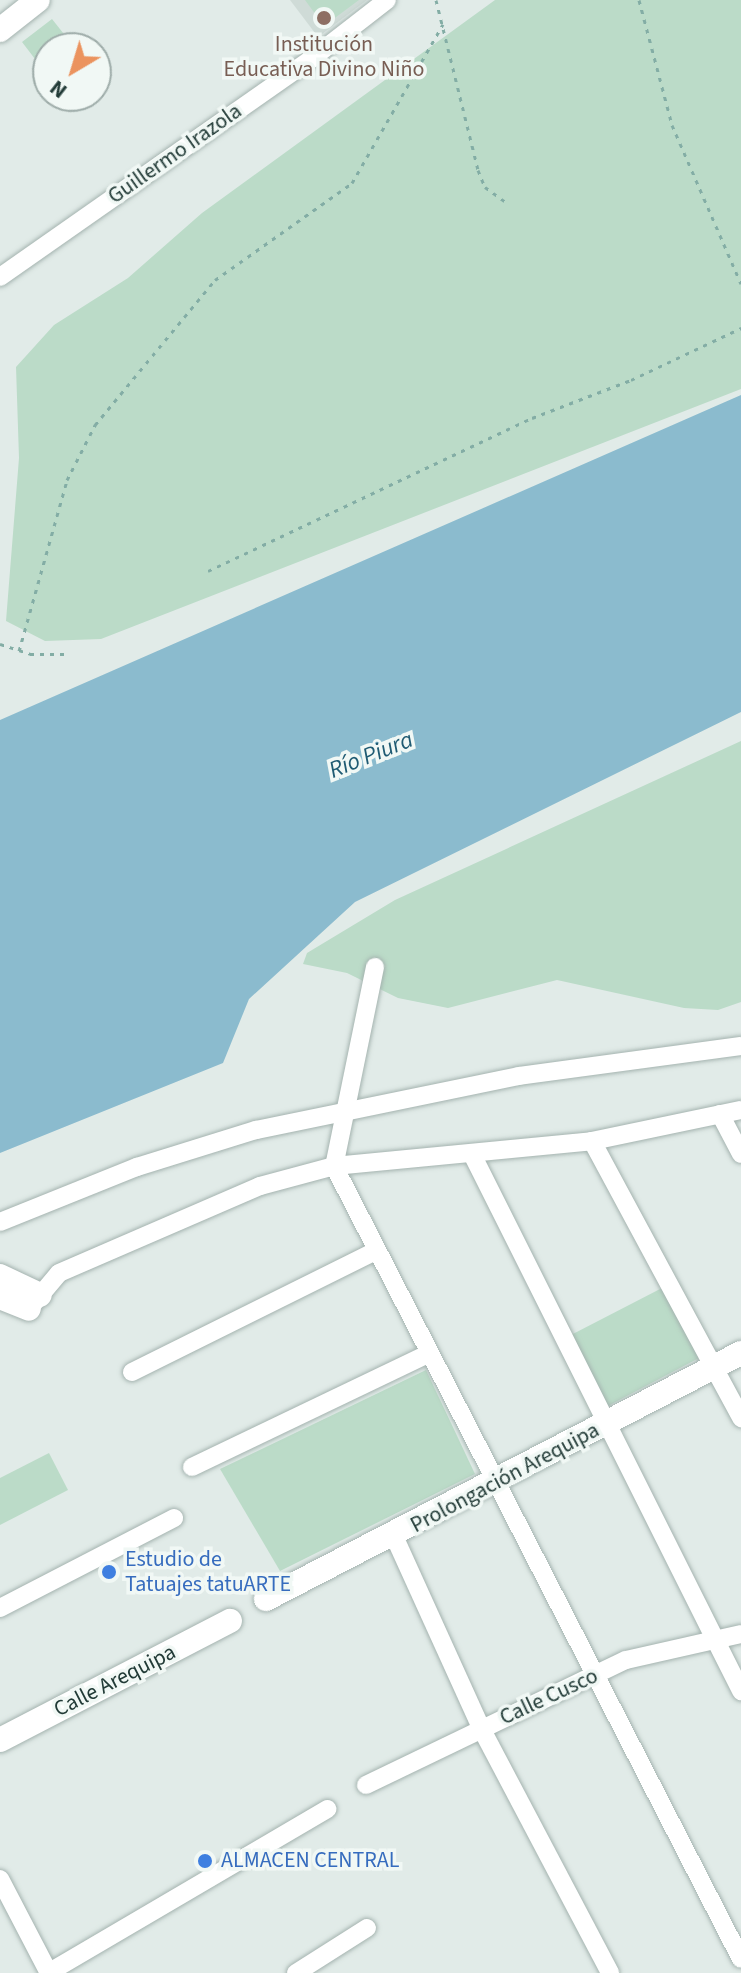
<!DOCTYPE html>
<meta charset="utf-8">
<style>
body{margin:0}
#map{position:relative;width:741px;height:1973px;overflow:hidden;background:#e1ebe8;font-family:"Source Sans 3",sans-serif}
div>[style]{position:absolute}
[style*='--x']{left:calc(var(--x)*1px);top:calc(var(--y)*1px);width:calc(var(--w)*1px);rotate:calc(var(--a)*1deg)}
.built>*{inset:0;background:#cfdbd7}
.green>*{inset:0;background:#bbdbc8}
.water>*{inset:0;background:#8bbbce}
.path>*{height:3px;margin-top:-1.5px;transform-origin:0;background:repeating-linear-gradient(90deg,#83ada5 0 4px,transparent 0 10px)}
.roads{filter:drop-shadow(0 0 2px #a4b3af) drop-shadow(0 0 2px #a4b3af)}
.street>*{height:18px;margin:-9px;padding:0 9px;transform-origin:9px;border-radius:9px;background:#fff}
.secondary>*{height:24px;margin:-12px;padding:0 12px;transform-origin:12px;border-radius:12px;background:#fff}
.dots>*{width:22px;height:22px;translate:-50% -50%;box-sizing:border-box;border:4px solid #f1f8f5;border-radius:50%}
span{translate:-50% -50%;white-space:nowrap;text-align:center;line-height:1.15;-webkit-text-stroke:7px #f1f8f5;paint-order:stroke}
.education-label{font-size:22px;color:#785e54}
.street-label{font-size:22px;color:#223b37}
.shop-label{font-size:22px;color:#366cbe}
.left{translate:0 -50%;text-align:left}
.water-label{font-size:24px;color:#1f5b73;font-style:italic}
.north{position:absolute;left:32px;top:32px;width:80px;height:80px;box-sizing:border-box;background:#f1f8f5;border:2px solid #9eaca9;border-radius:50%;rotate:218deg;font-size:22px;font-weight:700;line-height:32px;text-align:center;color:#223b37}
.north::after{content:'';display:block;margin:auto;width:28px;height:36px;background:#eb935e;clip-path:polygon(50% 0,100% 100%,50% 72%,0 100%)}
</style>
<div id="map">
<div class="built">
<div style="clip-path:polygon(290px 0,367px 0,318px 37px)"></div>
</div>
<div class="green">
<div style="clip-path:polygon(305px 0,359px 0,324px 26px)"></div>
<div style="clip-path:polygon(495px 0,741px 0,741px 389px,101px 639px,45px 641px,6px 621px,19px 458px,16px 367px,54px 325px,128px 278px,202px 213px)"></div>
<div style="clip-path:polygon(52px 19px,75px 48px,48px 48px,48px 76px,22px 42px)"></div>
<div style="clip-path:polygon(741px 741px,741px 1002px,718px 1010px,684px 1008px,557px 980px,448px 1008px,398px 998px,347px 973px,303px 964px,307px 953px,395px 900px)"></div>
<div style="clip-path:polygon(662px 1288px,699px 1358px,606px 1407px,569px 1336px)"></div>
<div style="clip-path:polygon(426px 1370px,475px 1474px,280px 1571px,220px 1469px)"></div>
<div style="clip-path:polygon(49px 1453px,68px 1490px,0 1525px,0 1478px)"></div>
</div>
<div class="water">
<div style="clip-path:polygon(741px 395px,741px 712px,355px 902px,249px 999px,223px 1063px,0 1153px,0 720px)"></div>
</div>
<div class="path">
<div style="--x:436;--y:0;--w:175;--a:76.1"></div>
<div style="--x:478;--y:170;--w:18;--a:68"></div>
<div style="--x:485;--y:187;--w:24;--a:36"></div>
<div style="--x:639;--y:0;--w:129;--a:75.2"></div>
<div style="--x:672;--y:125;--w:173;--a:66.5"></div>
<div style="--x:208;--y:571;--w:358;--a:-25.3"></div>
<div style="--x:532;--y:418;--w:106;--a:-21"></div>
<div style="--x:631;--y:380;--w:122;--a:-25.3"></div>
<div style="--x:0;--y:644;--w:32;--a:18"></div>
<div style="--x:30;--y:654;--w:40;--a:0"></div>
<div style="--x:19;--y:651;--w:178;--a:-74.3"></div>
<div style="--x:67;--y:480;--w:62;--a:-63"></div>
<div style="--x:95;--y:425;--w:188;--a:-50.4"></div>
<div style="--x:215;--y:280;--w:168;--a:-35.3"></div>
<div style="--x:352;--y:183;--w:183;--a:-60.2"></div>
</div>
<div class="roads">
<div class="street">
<div style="--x:0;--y:277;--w:380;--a:-35"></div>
<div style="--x:311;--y:59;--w:96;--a:-37.8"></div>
<div style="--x:375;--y:967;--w:203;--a:101.6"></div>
<div style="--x:334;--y:1166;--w:891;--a:62.83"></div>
<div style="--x:720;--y:1114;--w:45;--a:62.3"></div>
<div style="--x:592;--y:1141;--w:315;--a:61.7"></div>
<div style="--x:472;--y:1154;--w:601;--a:63.39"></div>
<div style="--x:0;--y:1222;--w:148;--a:-21.9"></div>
<div style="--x:137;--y:1167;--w:125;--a:-17.3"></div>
<div style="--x:256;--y:1130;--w:268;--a:-11.6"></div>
<div style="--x:519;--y:1076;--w:224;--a:-7.7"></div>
<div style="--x:33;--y:1304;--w:40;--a:-50"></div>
<div style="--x:59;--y:1273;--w:219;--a:-23.4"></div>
<div style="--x:260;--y:1186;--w:77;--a:-15.1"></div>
<div style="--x:334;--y:1166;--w:259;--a:-5.5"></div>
<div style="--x:592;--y:1141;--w:152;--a:-11.8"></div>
<div style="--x:132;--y:1372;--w:272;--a:-26.4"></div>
<div style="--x:192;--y:1467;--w:262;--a:-25.6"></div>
<div style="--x:394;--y:1536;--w:211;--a:65.6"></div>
<div style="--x:481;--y:1728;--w:277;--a:62.2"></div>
<div style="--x:0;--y:1608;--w:196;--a:-27.3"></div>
<div style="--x:366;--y:1785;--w:288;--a:-25.7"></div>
<div style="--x:626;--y:1660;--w:118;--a:-12.7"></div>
<div style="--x:0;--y:1879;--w:106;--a:62.5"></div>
<div style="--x:48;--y:1973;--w:324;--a:-30.4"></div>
<div style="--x:296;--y:1973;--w:84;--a:-32.4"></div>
</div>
<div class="secondary">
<div style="--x:0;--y:30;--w:48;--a:-38.3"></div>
<div style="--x:0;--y:1276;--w:44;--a:25.4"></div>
<div style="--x:0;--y:1297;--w:31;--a:22"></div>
<div style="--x:266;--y:1599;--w:535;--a:-27.38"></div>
<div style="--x:0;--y:1740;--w:259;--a:-27.4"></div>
</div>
</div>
<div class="dots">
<div style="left:324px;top:18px;background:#8d6e63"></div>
<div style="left:109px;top:1572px;background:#3f7fe0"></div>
<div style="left:205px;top:1861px;background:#3f7fe0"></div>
</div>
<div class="education-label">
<span style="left:324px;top:57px">Institución<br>Educativa Divino Niño</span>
</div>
<div class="street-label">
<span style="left:175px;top:154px;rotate:-35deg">Guillermo Irazola</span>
<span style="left:505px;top:1478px;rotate:-28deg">Prolongación Arequipa</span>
<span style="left:115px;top:1681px;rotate:-27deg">Calle Arequipa</span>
<span style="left:549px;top:1697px;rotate:-25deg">Calle Cusco</span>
</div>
<div class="shop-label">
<span class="left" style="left:125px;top:1572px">Estudio de<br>Tatuajes tatuARTE</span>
<span class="left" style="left:221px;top:1861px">ALMACEN CENTRAL</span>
</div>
<div class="water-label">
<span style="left:371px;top:755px;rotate:-22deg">Río Piura</span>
</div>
<div class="north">N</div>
</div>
